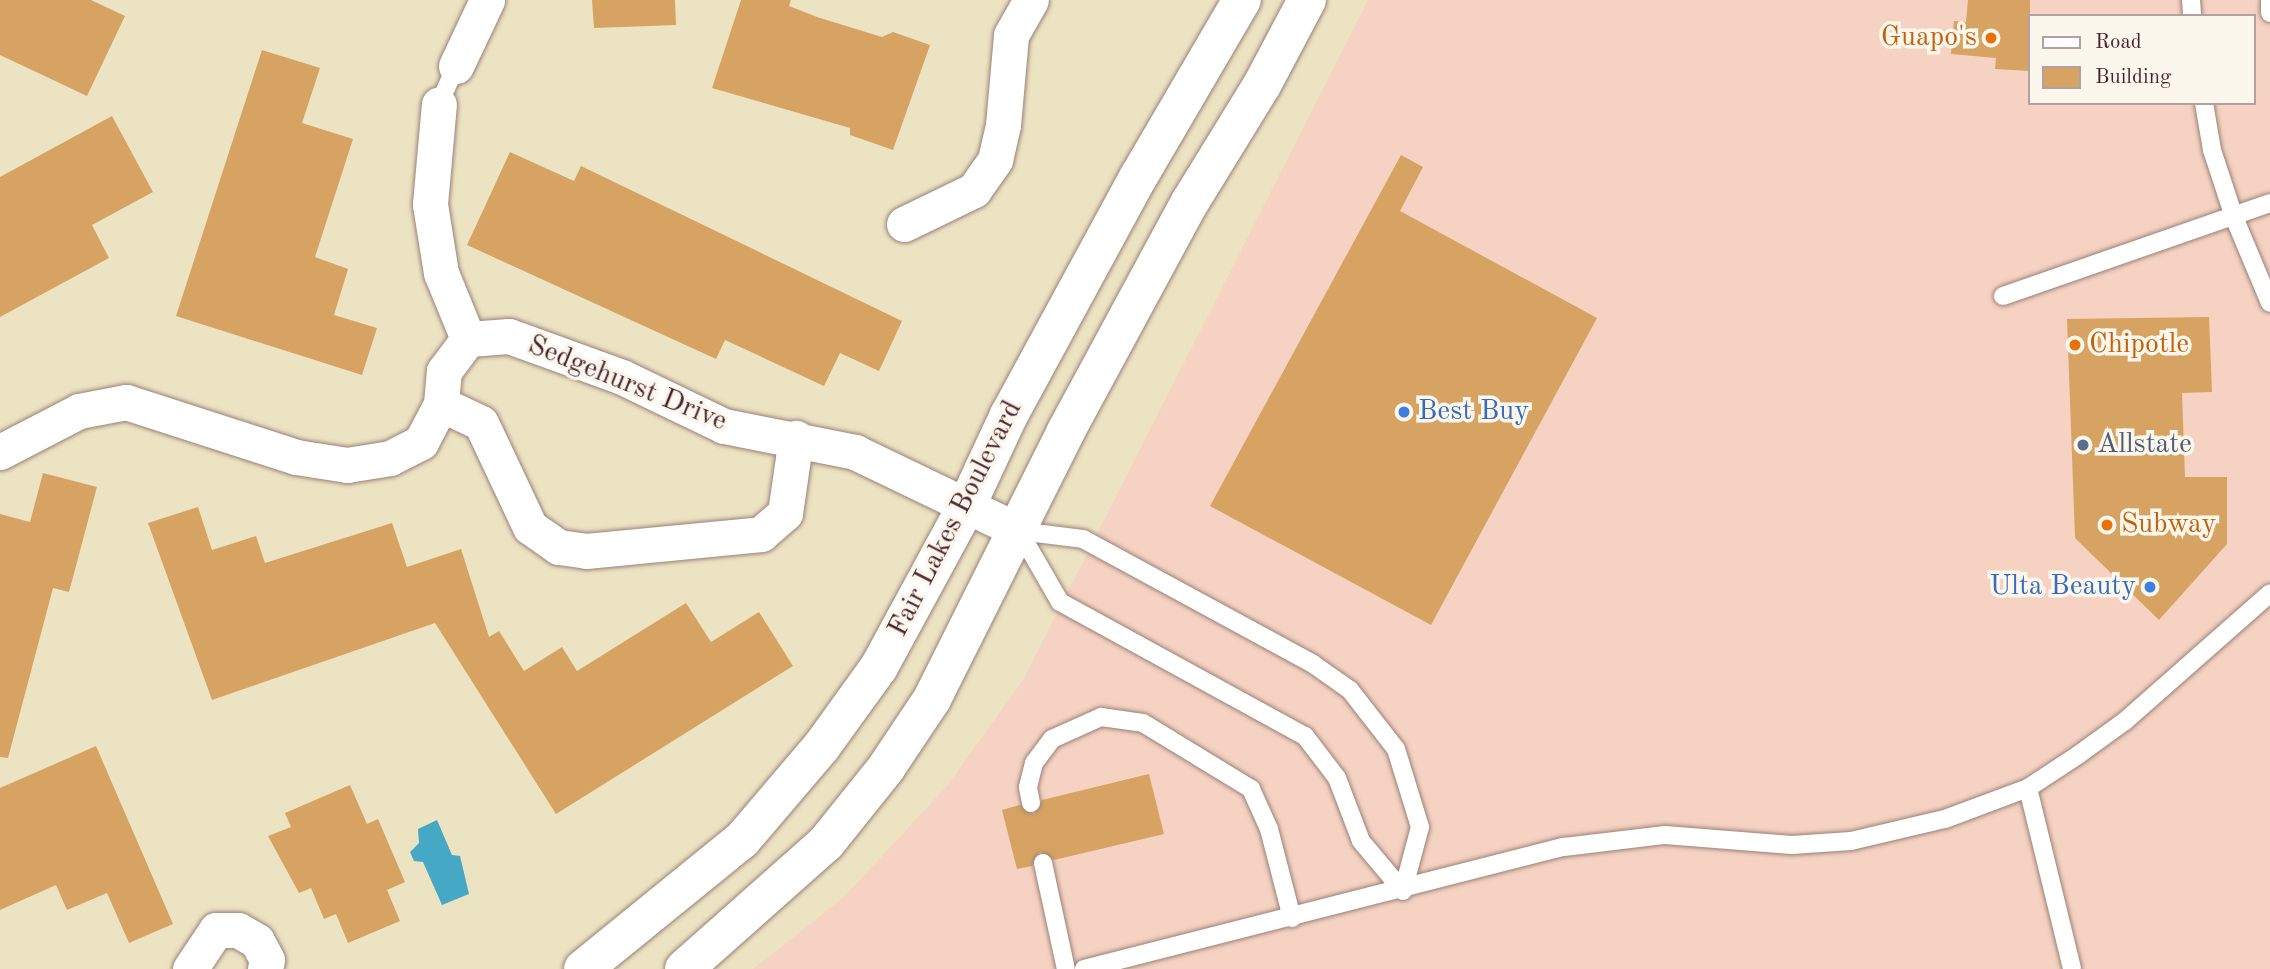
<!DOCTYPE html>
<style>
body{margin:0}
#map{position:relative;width:2270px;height:969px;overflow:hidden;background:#ece3c3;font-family:"Old Standard TT",serif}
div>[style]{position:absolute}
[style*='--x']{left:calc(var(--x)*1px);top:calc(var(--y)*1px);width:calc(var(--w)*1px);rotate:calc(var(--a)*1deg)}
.built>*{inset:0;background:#f5d2c2}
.water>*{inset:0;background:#45a8c5}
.building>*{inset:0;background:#d6a363}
.roads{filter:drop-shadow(0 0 2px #9b8177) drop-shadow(0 0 2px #9b8177)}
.lane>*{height:18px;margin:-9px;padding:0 9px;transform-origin:9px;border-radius:9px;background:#fff}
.street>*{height:35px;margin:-17.5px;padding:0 17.5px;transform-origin:17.5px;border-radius:17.5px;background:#fff}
.secondary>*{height:38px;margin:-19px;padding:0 19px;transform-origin:19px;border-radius:19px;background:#fff}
.dots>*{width:19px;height:19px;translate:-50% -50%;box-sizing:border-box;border:4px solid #fbf7ec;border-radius:50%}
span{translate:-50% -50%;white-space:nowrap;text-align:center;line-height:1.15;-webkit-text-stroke:7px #fbf7ec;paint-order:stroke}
.food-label{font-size:28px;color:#c56008}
.right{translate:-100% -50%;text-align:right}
.left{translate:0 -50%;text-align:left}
.street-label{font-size:28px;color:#4a1f2b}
.shop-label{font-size:28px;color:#366cbe}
.service-label{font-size:28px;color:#4e5e75}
.legend{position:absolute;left:2028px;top:14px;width:228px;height:91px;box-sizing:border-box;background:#fbf7ec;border:2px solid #b4a19f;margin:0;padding:9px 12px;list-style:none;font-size:21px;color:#4a1f2b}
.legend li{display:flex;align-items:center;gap:14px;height:35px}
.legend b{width:35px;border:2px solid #b4a19f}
</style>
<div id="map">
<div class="built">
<div style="clip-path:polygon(evenodd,1368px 0,2270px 0,2270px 969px,753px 969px,844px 897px,947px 786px,1023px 680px,1368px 0,2030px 16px,2254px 16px,2254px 103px,2030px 103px,2030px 16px)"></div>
</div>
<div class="water">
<div style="clip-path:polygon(437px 820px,452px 855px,460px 856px,469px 894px,442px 905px,423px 862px,414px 861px,410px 852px,419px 843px,418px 829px)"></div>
</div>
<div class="building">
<div style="clip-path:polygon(0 0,91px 0,125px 16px,87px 96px,0 55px)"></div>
<div style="clip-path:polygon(592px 0,675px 0,676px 25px,594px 28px)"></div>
<div style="clip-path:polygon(741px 0,791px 0,789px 6px,817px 17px,882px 37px,893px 32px,930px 45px,893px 150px,850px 135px,850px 128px,712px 88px)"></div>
<div style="clip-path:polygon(1968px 0,2030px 0,2030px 71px,1995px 69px,1996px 58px,1951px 54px,1954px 21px,1966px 22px)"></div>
<div style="clip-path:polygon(262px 50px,320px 68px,302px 123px,353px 139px,315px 257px,348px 269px,334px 315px,377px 328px,362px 375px,176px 316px)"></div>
<div style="clip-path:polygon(112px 116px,153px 192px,92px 225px,109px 258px,0 317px,0 177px)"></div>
<div style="clip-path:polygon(510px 152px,574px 181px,581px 166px,902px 321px,879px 371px,840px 353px,824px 386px,725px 340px,716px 359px,467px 245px)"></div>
<div style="clip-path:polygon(1401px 155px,1423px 167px,1400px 211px,1597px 318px,1431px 625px,1210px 506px)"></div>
<div style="clip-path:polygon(2209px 317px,2212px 392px,2182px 393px,2185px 477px,2227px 477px,2227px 544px,2159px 620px,2075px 538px,2067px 319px)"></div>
<div style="clip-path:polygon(43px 473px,97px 487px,69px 592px,53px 588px,8px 758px,0 757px,0 514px,30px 522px)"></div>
<div style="clip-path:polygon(198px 507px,212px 550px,256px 536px,265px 563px,392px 523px,407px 567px,461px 549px,489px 637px,499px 631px,524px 671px,562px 647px,577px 671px,686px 603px,711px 642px,759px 612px,793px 666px,556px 814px,435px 623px,212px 700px,148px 523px)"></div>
<div style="clip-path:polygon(96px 746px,173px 924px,129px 943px,107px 893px,67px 910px,56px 885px,0 910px,0 788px)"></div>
<div style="clip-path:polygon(1149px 774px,1164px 834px,1054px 860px,1040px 852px,1032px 866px,1017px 869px,1002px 810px,1020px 805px,1034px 814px,1042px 800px)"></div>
<div style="clip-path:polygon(350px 785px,367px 824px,378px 819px,405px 882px,387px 890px,400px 921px,348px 943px,336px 914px,324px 919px,311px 888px,299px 893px,268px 836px,291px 827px,285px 813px)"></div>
</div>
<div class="roads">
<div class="lane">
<div style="--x:2191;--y:0;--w:16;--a:86"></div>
<div style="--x:2270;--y:1;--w:12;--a:90"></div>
<div style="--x:2204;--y:103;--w:48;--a:80.3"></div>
<div style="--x:2212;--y:150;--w:71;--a:71.8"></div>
<div style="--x:2234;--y:217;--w:93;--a:67.3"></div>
<div style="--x:439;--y:104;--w:42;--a:-65.9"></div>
<div style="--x:2003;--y:296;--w:283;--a:-19.2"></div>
<div style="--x:1019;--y:531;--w:64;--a:7.1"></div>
<div style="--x:1083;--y:539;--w:262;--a:28.5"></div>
<div style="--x:1313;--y:664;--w:45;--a:35.1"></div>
<div style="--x:1350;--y:690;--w:75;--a:52.1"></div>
<div style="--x:1396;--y:749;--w:82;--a:72.9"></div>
<div style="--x:1420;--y:827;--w:66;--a:104.9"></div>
<div style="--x:1019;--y:531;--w:82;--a:60"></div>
<div style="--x:1060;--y:602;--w:279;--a:28.7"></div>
<div style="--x:1305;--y:736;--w:53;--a:52.7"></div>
<div style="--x:1337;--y:778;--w:67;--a:69.1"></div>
<div style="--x:1361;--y:841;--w:65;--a:50"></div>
<div style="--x:2028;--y:788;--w:186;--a:76.3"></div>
<div style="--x:1031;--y:803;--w:16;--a:-101"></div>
<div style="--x:1028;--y:787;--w:25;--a:-76"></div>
<div style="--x:1034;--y:763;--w:30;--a:-53"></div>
<div style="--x:1052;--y:739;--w:54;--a:-24.2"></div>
<div style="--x:1101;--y:717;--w:42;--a:8.1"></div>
<div style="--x:1143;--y:723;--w:127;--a:31.4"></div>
<div style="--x:1251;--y:789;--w:44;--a:65.8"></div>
<div style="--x:1269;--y:829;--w:92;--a:75.5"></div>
<div style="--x:1043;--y:863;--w:108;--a:77.8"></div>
<div style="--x:1084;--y:969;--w:495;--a:-14.3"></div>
<div style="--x:1564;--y:847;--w:102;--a:-6.8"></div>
<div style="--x:1665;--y:835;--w:127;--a:4.5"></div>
<div style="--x:1792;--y:845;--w:59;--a:-3.9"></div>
<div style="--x:1851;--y:841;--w:97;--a:-13.2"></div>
<div style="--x:1945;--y:819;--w:89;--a:-20.5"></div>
<div style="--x:2028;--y:788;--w:60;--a:-33.4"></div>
<div style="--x:2078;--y:755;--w:58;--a:-35.9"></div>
<div style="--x:2125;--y:721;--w:193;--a:-41.4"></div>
</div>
<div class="street">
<div style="--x:456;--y:66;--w:73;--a:-64.8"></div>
<div style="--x:904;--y:224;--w:78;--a:-25.9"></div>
<div style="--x:974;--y:190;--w:37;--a:-55"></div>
<div style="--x:995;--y:160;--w:36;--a:-77"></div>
<div style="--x:1003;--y:125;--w:90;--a:-84.9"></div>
<div style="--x:1011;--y:35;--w:40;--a:-60.3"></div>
<div style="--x:468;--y:339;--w:41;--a:-4.2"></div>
<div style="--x:509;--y:336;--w:120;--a:19.9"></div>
<div style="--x:622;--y:377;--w:113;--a:25.7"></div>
<div style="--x:724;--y:426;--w:134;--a:11.2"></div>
<div style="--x:855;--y:452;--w:182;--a:25.7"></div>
<div style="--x:441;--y:404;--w:44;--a:25.4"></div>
<div style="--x:481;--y:423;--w:115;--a:64.8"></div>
<div style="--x:530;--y:527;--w:35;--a:35"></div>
<div style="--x:559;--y:547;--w:27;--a:8"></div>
<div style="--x:586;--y:551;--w:176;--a:-5.5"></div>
<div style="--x:761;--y:534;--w:32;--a:-41"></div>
<div style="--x:785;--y:513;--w:76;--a:-81.7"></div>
<div style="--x:0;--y:452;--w:89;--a:-27.4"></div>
<div style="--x:79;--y:411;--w:48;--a:-10.8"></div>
<div style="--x:126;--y:402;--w:179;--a:17.9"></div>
<div style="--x:296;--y:457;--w:52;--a:8.9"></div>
<div style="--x:347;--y:465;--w:44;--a:-9.2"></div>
<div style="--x:390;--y:458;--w:35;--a:-27"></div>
<div style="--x:421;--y:442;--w:43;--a:-62.2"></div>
<div style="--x:441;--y:404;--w:33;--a:-85"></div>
<div style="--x:444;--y:371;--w:40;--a:-53"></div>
<div style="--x:468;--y:339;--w:71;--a:-112.2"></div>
<div style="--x:441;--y:273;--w:70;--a:-99.1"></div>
<div style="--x:430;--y:204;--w:100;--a:-84.9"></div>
<div style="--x:190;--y:969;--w:47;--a:-56.3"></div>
<div style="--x:216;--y:930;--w:22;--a:0"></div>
<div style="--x:238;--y:930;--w:22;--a:30"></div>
<div style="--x:257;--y:941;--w:21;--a:62"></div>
<div style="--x:267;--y:960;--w:9;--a:103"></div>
</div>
<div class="secondary">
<div style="--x:583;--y:969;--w:205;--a:-39.1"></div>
<div style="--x:742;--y:840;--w:123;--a:-49.6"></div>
<div style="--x:822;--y:746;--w:97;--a:-54.2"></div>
<div style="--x:879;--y:667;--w:184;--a:-61.5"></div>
<div style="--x:967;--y:505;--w:99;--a:-65"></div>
<div style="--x:1009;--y:415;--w:272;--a:-61.5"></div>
<div style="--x:1139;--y:176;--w:204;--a:-59.7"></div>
<div style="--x:684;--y:969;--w:190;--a:-41.6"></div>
<div style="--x:826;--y:843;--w:96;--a:-51.3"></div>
<div style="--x:886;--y:768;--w:83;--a:-56.3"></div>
<div style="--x:932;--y:699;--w:300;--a:-63.4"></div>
<div style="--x:1066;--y:431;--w:260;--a:-61.6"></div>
<div style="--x:1190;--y:202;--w:137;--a:-58.4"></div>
<div style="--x:1262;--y:85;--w:96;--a:-62.1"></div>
</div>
</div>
<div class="dots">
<div style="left:1991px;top:38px;background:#e8710a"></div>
<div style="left:2075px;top:345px;background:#e8710a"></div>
<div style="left:1404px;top:412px;background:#3f7fe0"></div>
<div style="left:2083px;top:445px;background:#5c6f8a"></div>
<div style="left:2107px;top:525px;background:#e8710a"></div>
<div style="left:2150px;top:587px;background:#3f7fe0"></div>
</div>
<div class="food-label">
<span class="right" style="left:1977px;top:38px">Guapo's</span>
<span class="left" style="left:2089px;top:345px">Chipotle</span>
<span class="left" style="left:2121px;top:525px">Subway</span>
</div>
<div class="street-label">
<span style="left:627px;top:384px;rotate:22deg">Sedgehurst Drive</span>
<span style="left:956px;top:519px;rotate:-63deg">Fair Lakes Boulevard</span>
</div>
<div class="shop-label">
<span class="left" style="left:1418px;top:412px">Best Buy</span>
<span class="right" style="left:2136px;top:587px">Ulta Beauty</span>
</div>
<div class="service-label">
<span class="left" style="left:2097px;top:445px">Allstate</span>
</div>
<ul class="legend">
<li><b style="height:9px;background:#fff"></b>Road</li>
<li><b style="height:19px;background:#d6a363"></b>Building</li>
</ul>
</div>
